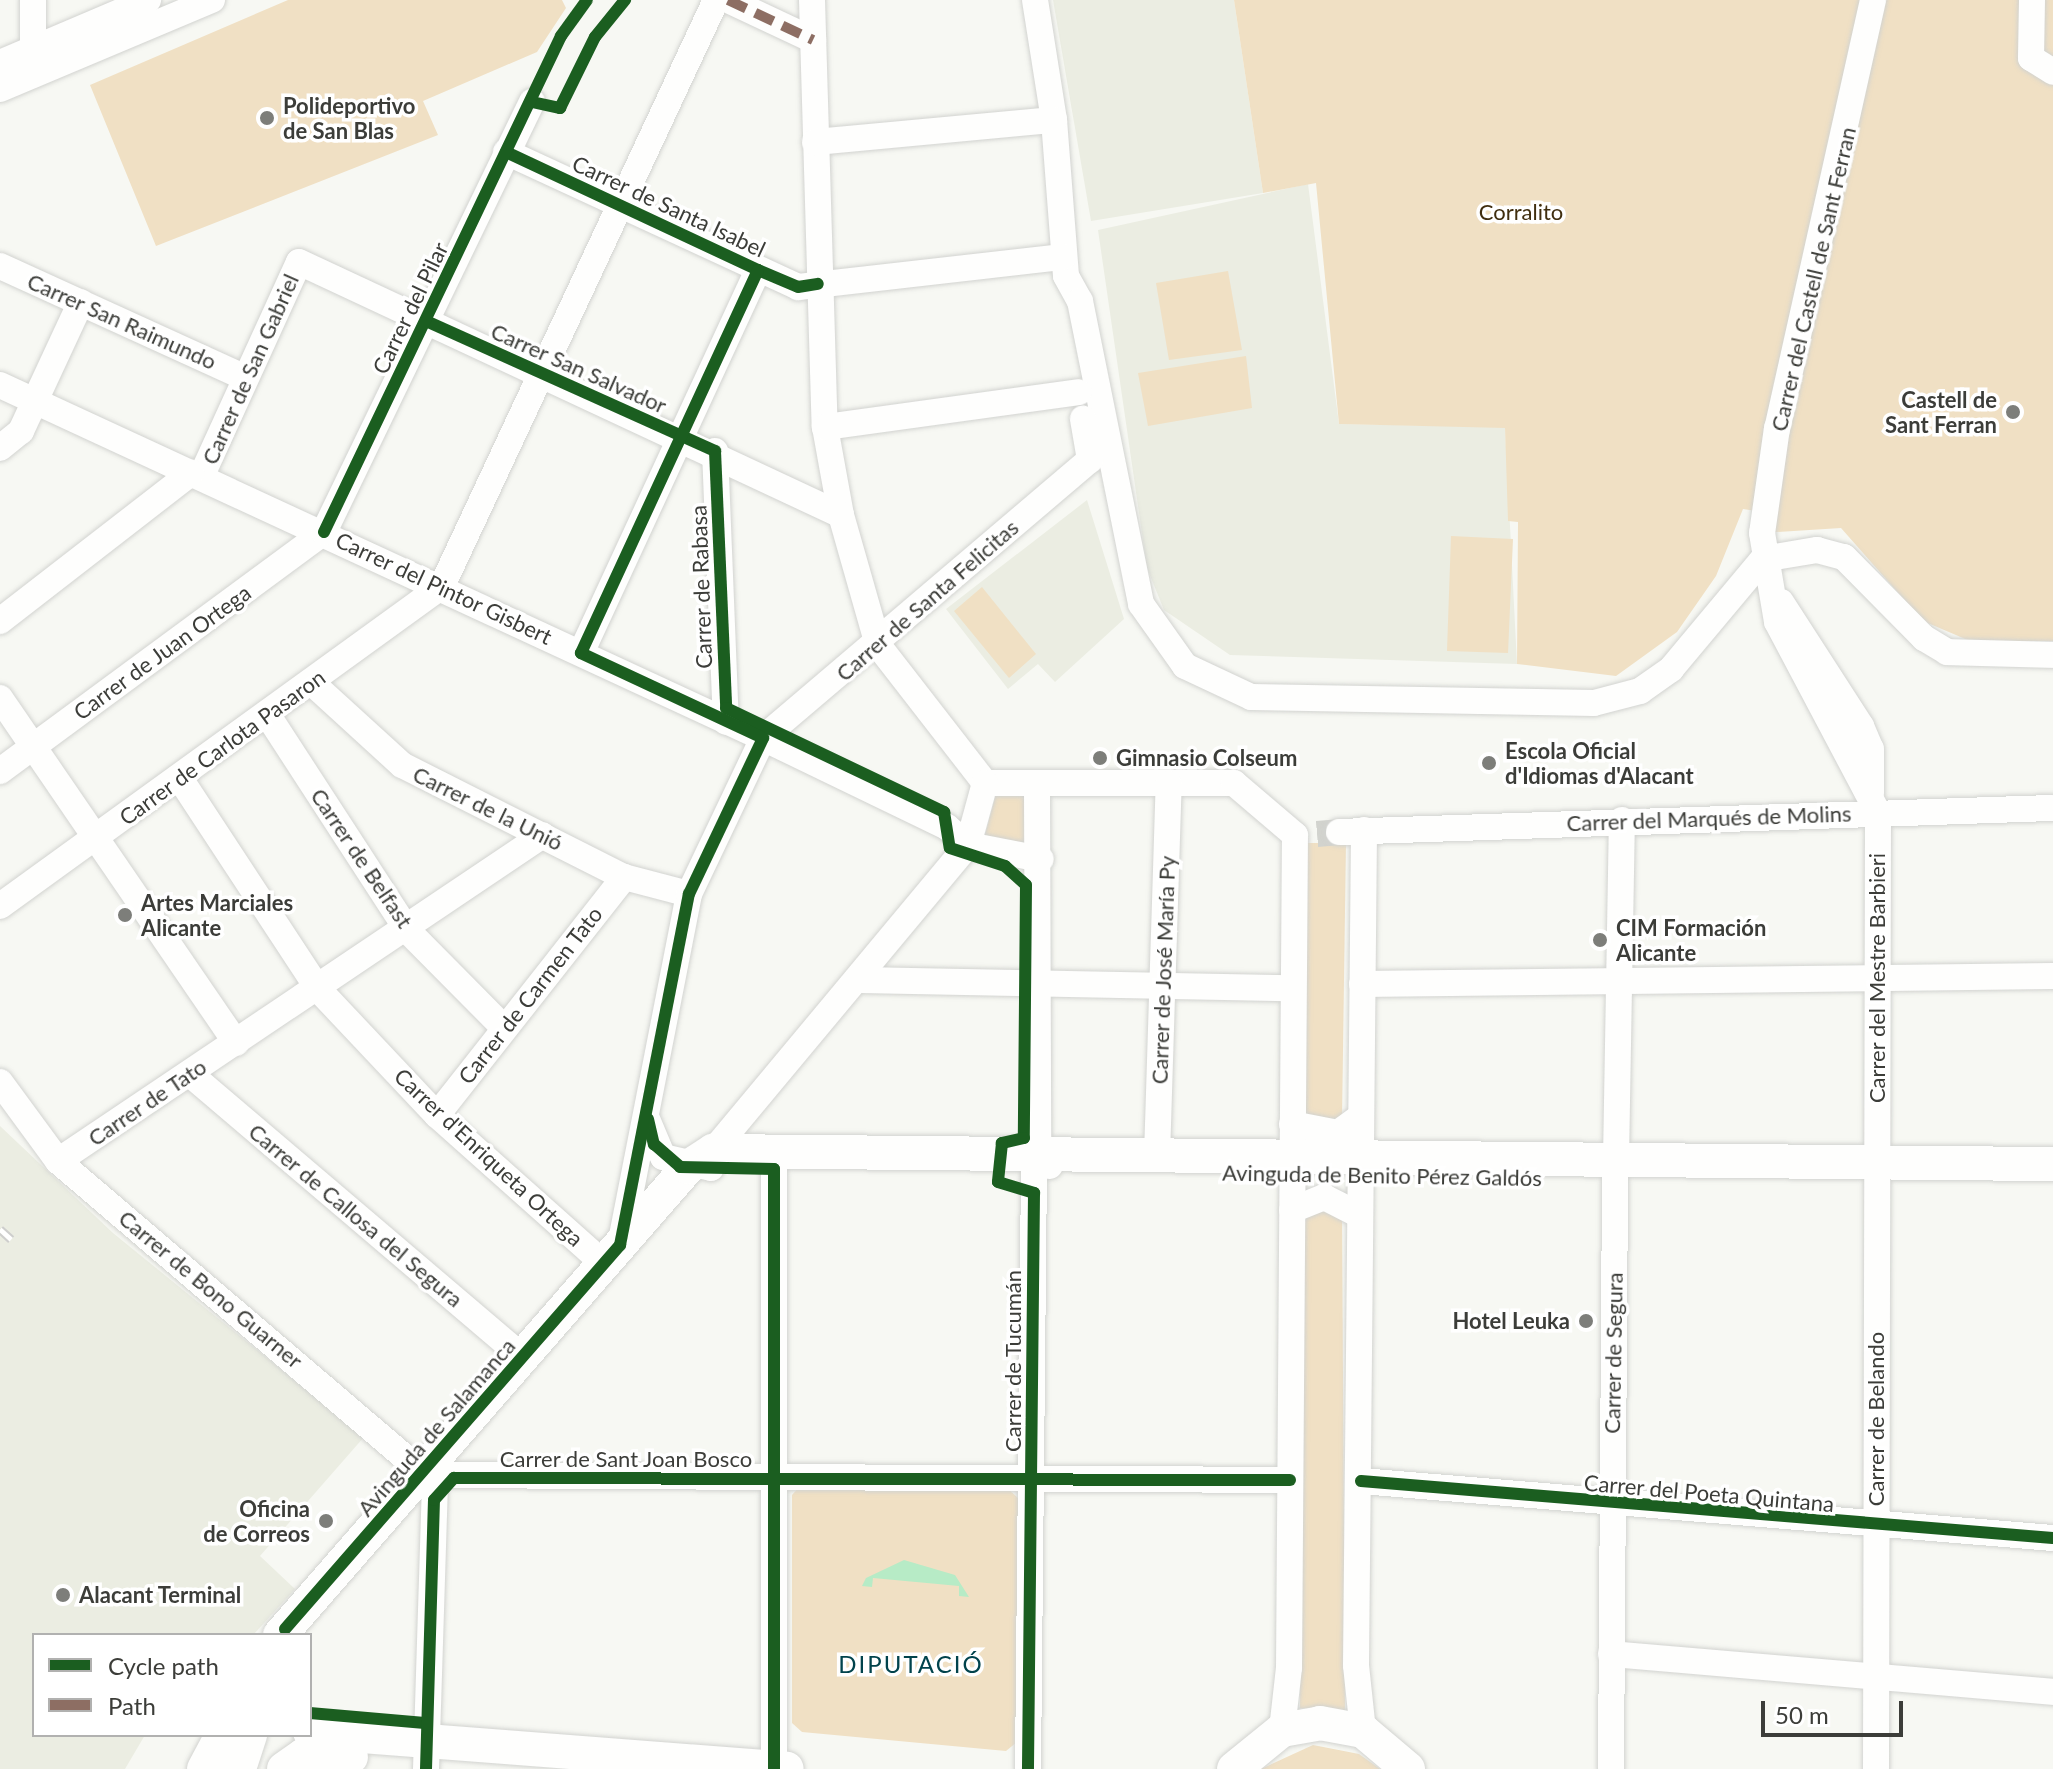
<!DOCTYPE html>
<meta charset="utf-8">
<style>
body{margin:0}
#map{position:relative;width:2053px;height:1769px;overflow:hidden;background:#f7f8f3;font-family:Lato,sans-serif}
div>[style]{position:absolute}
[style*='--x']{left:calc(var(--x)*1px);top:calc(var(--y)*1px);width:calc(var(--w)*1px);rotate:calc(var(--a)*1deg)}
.built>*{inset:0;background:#ebede2}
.green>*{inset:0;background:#f0e0c4}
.water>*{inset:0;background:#b7ebc6}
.minor-tunnel>*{height:26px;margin-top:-13px;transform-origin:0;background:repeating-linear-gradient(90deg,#d2d3ce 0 26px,transparent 0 39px)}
.roads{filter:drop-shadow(0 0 2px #d2d3d0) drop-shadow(0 0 2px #d2d3d0)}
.minor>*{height:26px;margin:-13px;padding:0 13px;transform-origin:13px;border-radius:13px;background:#fefefd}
.major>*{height:34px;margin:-17px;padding:0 17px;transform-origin:17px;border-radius:17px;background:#fefefd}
.rail>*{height:9px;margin-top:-4.5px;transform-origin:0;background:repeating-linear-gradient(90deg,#fff 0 18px,#cececd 0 36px);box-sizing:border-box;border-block:2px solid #cececd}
.quiet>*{height:10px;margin-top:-5px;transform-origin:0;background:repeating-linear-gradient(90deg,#8d6e63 0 20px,transparent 0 30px)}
.cycleway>*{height:12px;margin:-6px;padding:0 6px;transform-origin:6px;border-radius:6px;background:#1b5e20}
.dots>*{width:22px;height:22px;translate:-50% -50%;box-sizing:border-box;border:4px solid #fff;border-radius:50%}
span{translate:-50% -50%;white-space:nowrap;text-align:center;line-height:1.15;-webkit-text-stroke:7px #fff;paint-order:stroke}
.poi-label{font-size:22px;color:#3c3d39;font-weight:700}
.left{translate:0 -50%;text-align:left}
.right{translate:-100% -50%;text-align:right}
.street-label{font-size:22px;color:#3c3d39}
.park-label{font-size:22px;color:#402e0f}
.neighbourhood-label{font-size:24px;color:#01434c;letter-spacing:2px}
.legend{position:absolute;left:32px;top:1633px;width:280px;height:104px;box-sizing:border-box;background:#fff;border:2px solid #b1b1b0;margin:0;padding:10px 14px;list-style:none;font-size:24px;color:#3c3d39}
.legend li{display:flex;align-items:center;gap:16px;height:40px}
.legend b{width:40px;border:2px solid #b1b1b0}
.scale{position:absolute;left:1761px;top:1701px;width:142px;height:36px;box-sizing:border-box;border:4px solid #3c3d39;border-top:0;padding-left:10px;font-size:24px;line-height:28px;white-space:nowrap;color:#3c3d39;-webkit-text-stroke:6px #fff;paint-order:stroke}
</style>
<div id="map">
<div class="built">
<div style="clip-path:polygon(1053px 0,1234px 0,1263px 193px,1091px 221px)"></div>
<div style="clip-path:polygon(1308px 184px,1339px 424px,1505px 427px,1517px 664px,1230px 655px,1164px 610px,1147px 568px,1098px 230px)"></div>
<div style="clip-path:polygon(1087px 500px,1124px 619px,1055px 682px,1038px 664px,1008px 689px,946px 609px)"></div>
<div style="clip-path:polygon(0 1126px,113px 1233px,364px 1437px,260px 1556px,295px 1589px,253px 1635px,34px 1635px,34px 1735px,145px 1735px,125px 1769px,0 1769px)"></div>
</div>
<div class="green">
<div style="clip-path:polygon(288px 0,562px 0,566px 8px,537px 52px,423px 101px,438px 135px,156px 246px,90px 85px)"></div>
<div style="clip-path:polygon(1234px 0,2053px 0,2053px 641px,1970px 641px,1923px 621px,1841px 528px,1762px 533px,1763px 512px,1743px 509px,1716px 576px,1677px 632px,1616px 676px,1517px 664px,1518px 522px,1508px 521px,1505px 428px,1339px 424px,1316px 183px,1263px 193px)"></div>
<div style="clip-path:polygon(1228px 271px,1242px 350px,1169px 360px,1156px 283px)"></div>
<div style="clip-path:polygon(1246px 356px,1252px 408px,1148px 426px,1138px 373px)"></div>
<div style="clip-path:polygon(1451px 536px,1513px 539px,1508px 653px,1447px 651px)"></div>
<div style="clip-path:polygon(982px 587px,1036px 654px,1009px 678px,954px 611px)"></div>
<div style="clip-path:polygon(996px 794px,1033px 795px,1035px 849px,985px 835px)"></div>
<div style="clip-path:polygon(1305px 843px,1346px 843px,1342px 1119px,1304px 1117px)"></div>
<div style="clip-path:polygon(1342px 1208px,1345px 1714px,1300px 1708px,1302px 1209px)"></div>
<div style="clip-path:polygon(800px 1486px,1007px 1488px,1019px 1499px,1017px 1742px,1006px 1751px,802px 1732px,792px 1723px,792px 1495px)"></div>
<div style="clip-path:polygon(1313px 1745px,1359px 1754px,1380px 1769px,1261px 1769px)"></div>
</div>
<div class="water">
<div style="clip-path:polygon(904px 1560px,955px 1575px,969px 1597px,959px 1596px,959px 1586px,873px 1578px,872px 1587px,862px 1586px,866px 1578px)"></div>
</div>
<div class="minor-tunnel">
<div style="--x:1317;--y:834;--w:22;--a:-5"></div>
</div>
<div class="roads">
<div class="minor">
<div style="--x:728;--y:0;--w:94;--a:25.2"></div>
<div style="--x:812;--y:0;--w:427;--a:88.3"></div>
<div style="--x:825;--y:427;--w:89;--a:79.7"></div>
<div style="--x:841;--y:515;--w:135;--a:74.1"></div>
<div style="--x:878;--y:645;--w:175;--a:52.2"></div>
<div style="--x:1035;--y:0;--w:121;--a:81"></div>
<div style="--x:1054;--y:120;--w:156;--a:85.6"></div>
<div style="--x:1066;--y:276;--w:29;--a:61"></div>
<div style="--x:1080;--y:301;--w:309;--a:78.6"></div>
<div style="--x:1141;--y:604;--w:76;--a:54.6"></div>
<div style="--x:1185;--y:666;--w:73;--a:25.2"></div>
<div style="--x:1251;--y:697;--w:343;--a:1"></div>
<div style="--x:1594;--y:703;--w:48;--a:-14.6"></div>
<div style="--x:1640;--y:691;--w:38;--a:-35"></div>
<div style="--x:1671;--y:669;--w:143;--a:-50.1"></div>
<div style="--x:1873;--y:0;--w:439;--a:102.6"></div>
<div style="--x:1777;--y:428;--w:106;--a:98.1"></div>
<div style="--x:1762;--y:533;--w:90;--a:80.4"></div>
<div style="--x:1777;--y:622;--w:216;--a:62.1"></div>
<div style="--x:1878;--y:813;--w:956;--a:90.12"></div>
<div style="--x:2032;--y:0;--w:58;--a:91"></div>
<div style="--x:2031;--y:58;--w:26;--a:32"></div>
<div style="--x:33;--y:49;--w:49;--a:-90"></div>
<div style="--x:0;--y:63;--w:161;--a:-23.1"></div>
<div style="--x:0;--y:89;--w:230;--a:-22.8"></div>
<div style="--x:815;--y:142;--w:240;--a:-5.3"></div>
<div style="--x:506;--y:152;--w:322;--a:24.8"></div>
<div style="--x:798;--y:287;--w:267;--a:-6.5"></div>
<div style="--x:0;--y:266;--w:268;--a:24.5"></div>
<div style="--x:0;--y:385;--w:841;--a:24.83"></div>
<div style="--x:763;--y:738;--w:204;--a:25.8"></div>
<div style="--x:947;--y:827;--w:28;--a:41"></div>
<div style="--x:825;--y:427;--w:256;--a:-7.8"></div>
<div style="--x:0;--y:448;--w:27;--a:-39"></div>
<div style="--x:21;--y:431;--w:142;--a:-65.1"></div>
<div style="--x:715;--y:451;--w:271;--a:87.7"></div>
<div style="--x:201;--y:477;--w:236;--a:-65.5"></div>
<div style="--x:299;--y:262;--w:598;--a:25.02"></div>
<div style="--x:1763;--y:559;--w:55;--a:-9.5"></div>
<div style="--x:1817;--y:550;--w:28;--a:15"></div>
<div style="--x:1844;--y:557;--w:114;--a:45.4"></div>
<div style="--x:1924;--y:638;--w:27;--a:31"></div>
<div style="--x:1947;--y:652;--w:106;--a:1.6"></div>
<div style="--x:1781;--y:602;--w:148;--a:57.2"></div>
<div style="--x:1861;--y:726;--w:25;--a:67"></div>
<div style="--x:1871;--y:749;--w:44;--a:90"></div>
<div style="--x:0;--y:621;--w:242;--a:-37.8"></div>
<div style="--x:581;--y:653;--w:422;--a:-65.2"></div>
<div style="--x:311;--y:682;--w:123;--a:42.4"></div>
<div style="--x:402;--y:765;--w:249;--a:26.8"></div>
<div style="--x:624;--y:877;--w:67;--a:14.7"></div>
<div style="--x:0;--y:698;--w:418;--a:55.6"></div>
<div style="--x:267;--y:714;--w:259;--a:57"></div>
<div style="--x:408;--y:931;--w:135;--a:45.3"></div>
<div style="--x:0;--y:771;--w:403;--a:-36.4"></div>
<div style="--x:324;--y:532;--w:478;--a:-64.2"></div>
<div style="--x:179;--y:777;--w:255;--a:56.7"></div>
<div style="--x:319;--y:990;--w:172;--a:46.7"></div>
<div style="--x:437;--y:1115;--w:224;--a:41.7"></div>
<div style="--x:985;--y:783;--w:249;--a:0"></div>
<div style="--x:1234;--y:783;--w:80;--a:40.4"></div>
<div style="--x:1037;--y:787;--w:368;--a:89.8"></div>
<div style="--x:1038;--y:1155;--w:16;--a:43"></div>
<div style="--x:1339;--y:832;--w:714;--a:-1.93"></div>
<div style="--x:968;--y:845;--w:74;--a:10.9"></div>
<div style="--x:0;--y:906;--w:546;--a:-35.9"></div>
<div style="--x:442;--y:586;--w:647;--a:-64.94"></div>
<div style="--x:860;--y:980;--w:429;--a:1.1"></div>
<div style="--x:1362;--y:984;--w:691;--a:-0.66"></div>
<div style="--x:190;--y:1074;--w:437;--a:40.4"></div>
<div style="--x:0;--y:1082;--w:98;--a:53.7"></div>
<div style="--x:58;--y:1161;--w:496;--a:40.5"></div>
<div style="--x:435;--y:1483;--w:286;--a:91.8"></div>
<div style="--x:437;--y:1115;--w:303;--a:-51.8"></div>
<div style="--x:647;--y:1119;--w:41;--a:67.2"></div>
<div style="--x:663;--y:1157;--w:49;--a:12.9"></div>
<div style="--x:711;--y:1168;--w:17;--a:-83"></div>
<div style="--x:713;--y:1151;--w:398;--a:-50.2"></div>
<div style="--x:968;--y:845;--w:64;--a:-74.7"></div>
<div style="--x:1292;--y:1124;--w:47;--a:11.1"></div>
<div style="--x:1338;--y:1133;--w:27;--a:-36"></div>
<div style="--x:1157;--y:1156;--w:372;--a:-88.2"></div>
<div style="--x:1616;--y:1159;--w:339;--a:-89"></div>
<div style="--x:58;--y:1161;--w:584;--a:-33.91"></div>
<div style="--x:1292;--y:1210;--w:35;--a:-22"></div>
<div style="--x:1324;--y:1197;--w:39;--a:27"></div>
<div style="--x:621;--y:1241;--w:354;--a:-78.9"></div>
<div style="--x:689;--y:894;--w:173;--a:-64.6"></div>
<div style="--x:763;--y:738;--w:429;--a:-40.4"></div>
<div style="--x:1090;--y:460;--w:42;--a:-99.7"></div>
<div style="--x:443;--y:1475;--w:847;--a:0.34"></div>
<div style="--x:1361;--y:1481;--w:694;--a:4.71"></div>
<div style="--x:1611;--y:1654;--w:444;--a:4.9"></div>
<div style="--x:1282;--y:1730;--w:62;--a:-83.6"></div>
<div style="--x:1289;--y:1668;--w:833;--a:-89.59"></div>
<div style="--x:1363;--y:1731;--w:66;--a:-96.1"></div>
<div style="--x:1356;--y:1665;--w:835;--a:-89.45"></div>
<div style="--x:774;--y:1769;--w:600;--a:-90"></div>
<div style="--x:1028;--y:1769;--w:598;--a:-89.43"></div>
<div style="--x:1611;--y:1769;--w:592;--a:-89.61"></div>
</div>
<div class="major">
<div style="--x:280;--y:1635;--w:621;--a:-48.92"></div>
<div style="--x:688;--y:1167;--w:30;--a:-33"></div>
<div style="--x:713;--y:1151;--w:1340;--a:0.56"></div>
<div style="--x:310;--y:1732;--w:478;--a:4.4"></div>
<div style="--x:204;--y:1769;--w:38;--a:-62"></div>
<div style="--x:239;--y:1769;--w:36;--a:-72"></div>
<div style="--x:284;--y:1769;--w:24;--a:-35"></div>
<div style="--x:304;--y:1755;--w:47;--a:2.4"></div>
<div style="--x:1234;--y:1769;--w:62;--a:-39.1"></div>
<div style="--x:1282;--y:1730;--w:39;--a:-10"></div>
<div style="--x:1320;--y:1723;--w:44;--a:10.5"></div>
<div style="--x:1363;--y:1731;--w:59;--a:40.2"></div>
</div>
</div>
<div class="rail">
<div style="--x:0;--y:1229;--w:15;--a:42"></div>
</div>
<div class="quiet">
<div style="--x:728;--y:0;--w:94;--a:25.2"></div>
</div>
<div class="cycleway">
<div style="--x:532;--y:102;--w:29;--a:12"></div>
<div style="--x:560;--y:108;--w:79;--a:-63.8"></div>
<div style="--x:595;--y:37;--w:48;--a:-51"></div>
<div style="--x:506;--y:152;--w:278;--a:25.1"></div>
<div style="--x:758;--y:270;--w:43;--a:23"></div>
<div style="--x:798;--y:287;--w:20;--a:-9"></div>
<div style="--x:426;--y:321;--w:317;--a:24.2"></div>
<div style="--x:715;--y:451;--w:257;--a:87.5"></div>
<div style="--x:726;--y:708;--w:242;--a:25.5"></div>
<div style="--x:944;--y:812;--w:36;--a:81"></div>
<div style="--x:950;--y:848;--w:58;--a:18.1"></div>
<div style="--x:1005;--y:866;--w:28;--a:42"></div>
<div style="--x:1026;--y:885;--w:253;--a:90.5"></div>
<div style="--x:1024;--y:1138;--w:23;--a:167"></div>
<div style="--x:1002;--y:1143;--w:39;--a:96"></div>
<div style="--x:998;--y:1182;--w:38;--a:17"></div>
<div style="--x:1034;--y:1193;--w:576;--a:90.6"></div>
<div style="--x:324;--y:532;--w:550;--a:-64.46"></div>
<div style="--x:561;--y:36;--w:44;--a:-54.2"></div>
<div style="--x:648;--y:1119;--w:26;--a:77"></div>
<div style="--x:654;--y:1144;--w:35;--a:41"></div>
<div style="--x:680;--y:1167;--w:94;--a:1.2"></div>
<div style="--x:774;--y:1169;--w:600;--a:90"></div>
<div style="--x:1361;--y:1481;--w:694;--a:4.71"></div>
<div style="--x:285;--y:1629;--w:510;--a:-48.9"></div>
<div style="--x:620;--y:1245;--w:358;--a:-78.9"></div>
<div style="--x:689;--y:894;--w:173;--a:-64.6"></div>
<div style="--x:763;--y:738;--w:201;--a:-155"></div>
<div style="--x:581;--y:653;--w:422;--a:-65.2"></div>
<div style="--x:310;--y:1713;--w:115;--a:5"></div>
<div style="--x:426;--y:1769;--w:269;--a:-88.3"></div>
<div style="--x:434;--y:1500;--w:30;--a:-48"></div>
<div style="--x:454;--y:1478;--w:836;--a:0.14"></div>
</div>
<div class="dots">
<div style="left:267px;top:118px;background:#7d7e7a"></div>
<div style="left:2013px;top:412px;background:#7d7e7a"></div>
<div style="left:1100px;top:758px;background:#7d7e7a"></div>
<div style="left:1489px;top:763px;background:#7d7e7a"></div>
<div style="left:125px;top:915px;background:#7d7e7a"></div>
<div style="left:1600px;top:940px;background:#7d7e7a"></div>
<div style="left:1586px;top:1321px;background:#7d7e7a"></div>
<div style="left:326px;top:1521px;background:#7d7e7a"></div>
<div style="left:63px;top:1595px;background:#7d7e7a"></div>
</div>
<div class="poi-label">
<span class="left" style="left:283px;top:118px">Polideportivo<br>de San Blas</span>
<span class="right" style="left:1997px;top:412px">Castell de<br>Sant Ferran</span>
<span class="left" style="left:1505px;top:763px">Escola Oficial<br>d'Idiomas d'Alacant</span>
<span class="left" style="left:1116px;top:758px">Gimnasio Colseum</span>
<span class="left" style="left:141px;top:915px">Artes Marciales<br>Alicante</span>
<span class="left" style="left:1616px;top:940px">CIM Formación<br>Alicante</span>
<span class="right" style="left:1570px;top:1321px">Hotel Leuka</span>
<span class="right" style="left:310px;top:1521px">Oficina<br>de Correos</span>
<span class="left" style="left:79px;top:1595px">Alacant Terminal</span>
</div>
<div class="street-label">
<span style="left:669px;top:206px;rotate:25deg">Carrer de Santa Isabel</span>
<span style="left:1813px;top:279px;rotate:-77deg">Carrer del Castell de Sant Ferran</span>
<span style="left:410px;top:308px;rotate:-64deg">Carrer del Pilar</span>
<span style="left:122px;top:321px;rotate:24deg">Carrer San Raimundo</span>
<span style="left:579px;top:368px;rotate:24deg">Carrer San Salvador</span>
<span style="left:250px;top:369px;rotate:-66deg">Carrer de San Gabriel</span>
<span style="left:701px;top:587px;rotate:-92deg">Carrer de Rabasa</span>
<span style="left:444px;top:588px;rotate:25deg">Carrer del Pintor Gisbert</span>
<span style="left:927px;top:600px;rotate:-41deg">Carrer de Santa Felicitas</span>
<span style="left:162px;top:652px;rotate:-36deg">Carrer de Juan Ortega</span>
<span style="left:222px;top:747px;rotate:-36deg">Carrer de Carlota Pasaron</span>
<span style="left:488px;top:808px;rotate:26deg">Carrer de la Unió</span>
<span style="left:1709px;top:818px;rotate:-2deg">Carrer del Marqués de Molins</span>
<span style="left:362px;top:858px;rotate:56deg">Carrer de Belfast</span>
<span style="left:1163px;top:970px;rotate:-88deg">Carrer de José María Py</span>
<span style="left:1877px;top:978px;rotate:-90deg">Carrer del Mestre Barbieri</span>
<span style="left:530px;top:995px;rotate:-52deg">Carrer de Carmen Tato</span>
<span style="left:147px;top:1102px;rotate:-34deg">Carrer de Tato</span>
<span style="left:489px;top:1157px;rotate:43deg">Carrer d'Enriqueta Ortega</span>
<span style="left:1382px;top:1175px;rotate:1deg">Avinguda de Benito Pérez Galdós</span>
<span style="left:356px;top:1215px;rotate:40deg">Carrer de Callosa del Segura</span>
<span style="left:211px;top:1289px;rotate:40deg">Carrer de Bono Guarner</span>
<span style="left:1613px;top:1353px;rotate:-89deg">Carrer de Segura</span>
<span style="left:1013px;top:1361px;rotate:-90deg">Carrer de Tucumán</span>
<span style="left:1876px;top:1419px;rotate:-90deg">Carrer de Belando</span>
<span style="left:436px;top:1427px;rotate:-49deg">Avinguda de Salamanca</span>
<span style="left:626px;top:1459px">Carrer de Sant Joan Bosco</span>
<span style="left:1709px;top:1493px;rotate:5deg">Carrer del Poeta Quintana</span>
</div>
<div class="park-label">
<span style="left:1521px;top:212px">Corralito</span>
</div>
<div class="neighbourhood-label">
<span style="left:911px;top:1664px">DIPUTACIÓ</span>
</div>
<ul class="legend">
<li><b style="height:10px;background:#1b5e20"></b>Cycle path</li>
<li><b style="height:10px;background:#8d6e63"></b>Path</li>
</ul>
<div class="scale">50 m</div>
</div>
